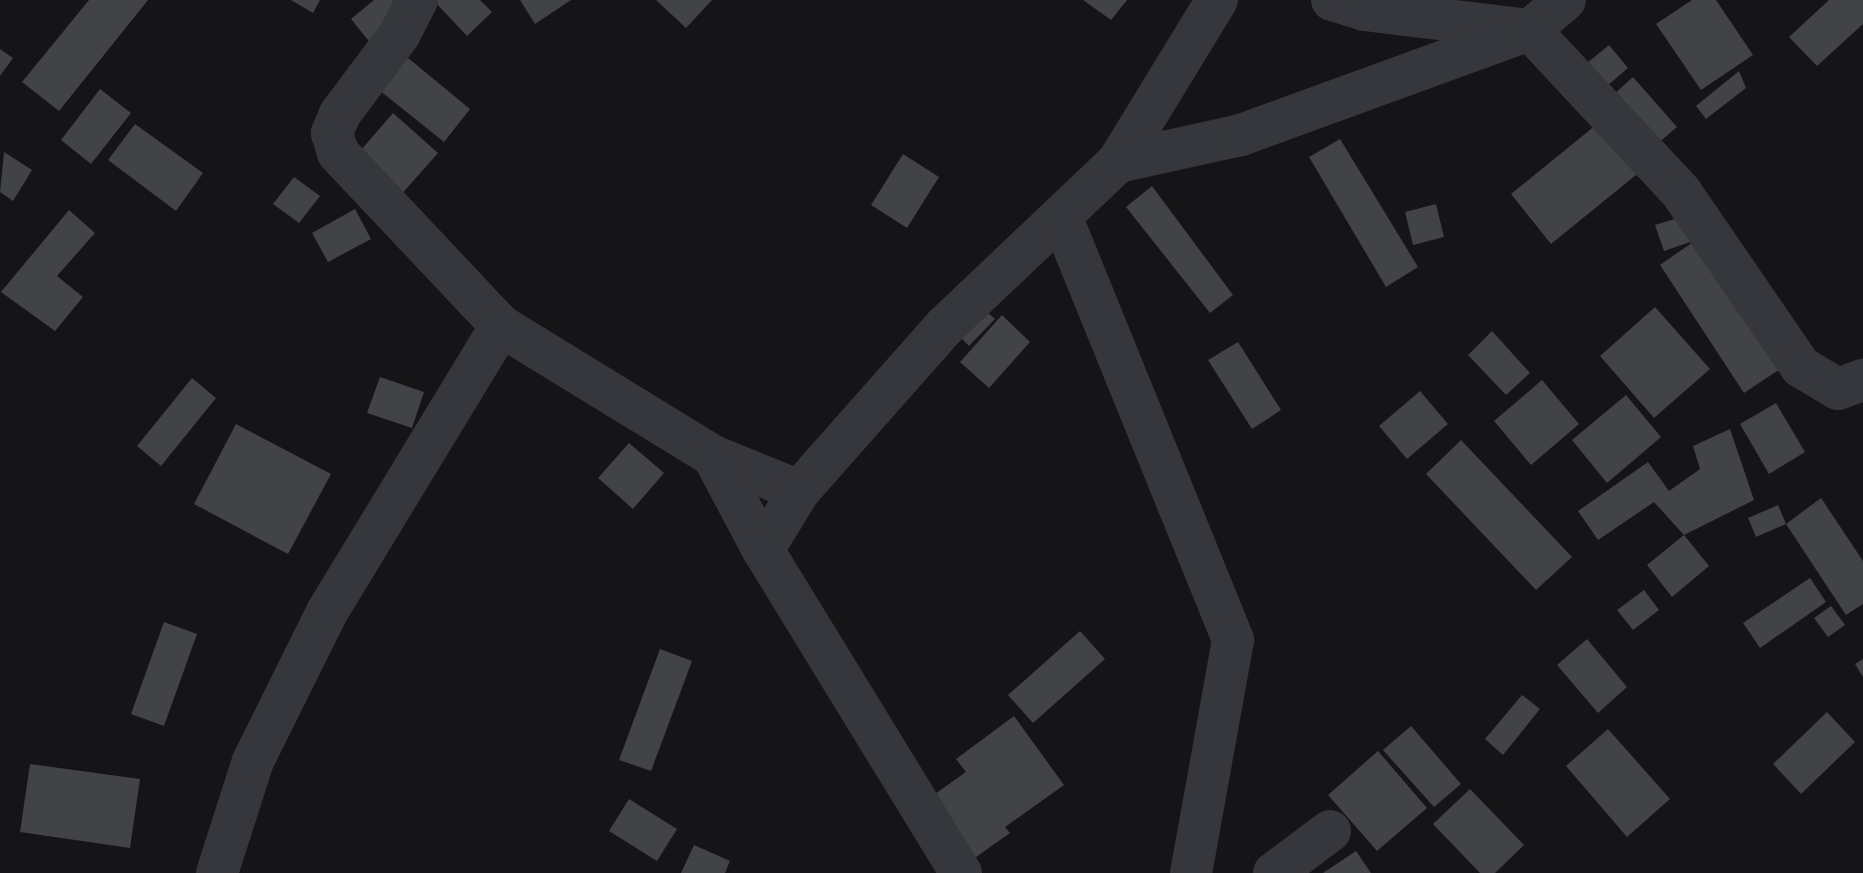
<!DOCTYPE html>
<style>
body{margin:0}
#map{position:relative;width:1863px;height:873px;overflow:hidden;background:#151517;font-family:"IBM Plex Sans",sans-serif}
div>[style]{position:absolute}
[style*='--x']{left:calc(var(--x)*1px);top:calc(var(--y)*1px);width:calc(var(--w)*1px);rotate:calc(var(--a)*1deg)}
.building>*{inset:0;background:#414347}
.minor>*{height:42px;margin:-21px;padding:0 21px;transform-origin:21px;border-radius:21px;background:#36373c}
span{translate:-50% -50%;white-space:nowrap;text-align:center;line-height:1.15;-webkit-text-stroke:6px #101012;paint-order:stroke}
</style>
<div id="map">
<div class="building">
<div style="clip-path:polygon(89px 0,148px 0,59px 111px,22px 82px)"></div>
<div style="clip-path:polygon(291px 0,320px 0,313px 13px)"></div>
<div style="clip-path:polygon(374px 0,393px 0,407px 18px,372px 45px,351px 19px)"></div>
<div style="clip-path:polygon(433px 0,480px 0,492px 12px,467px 36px)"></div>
<div style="clip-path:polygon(520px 0,571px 0,535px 24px)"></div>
<div style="clip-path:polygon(656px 0,712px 0,686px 28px)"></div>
<div style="clip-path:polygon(1083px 0,1127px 0,1111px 20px)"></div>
<div style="clip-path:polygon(1692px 0,1716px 0,1753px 55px,1701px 90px,1656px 24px)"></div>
<div style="clip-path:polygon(1829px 0,1863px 0,1863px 24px,1817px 66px,1789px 37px)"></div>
<div style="clip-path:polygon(1609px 45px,1628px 68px,1601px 91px,1581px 68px)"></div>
<div style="clip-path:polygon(396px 48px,470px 109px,444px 142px,369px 82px)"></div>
<div style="clip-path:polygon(0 49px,13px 58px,0 76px)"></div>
<div style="clip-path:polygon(1739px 71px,1746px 88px,1706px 119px,1696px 106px)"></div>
<div style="clip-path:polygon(1633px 77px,1677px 127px,1656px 145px,1612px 96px)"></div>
<div style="clip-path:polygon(100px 89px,131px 113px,91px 164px,61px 140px)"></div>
<div style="clip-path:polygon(393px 113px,438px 153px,399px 197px,354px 158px)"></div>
<div style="clip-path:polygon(1607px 116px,1647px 166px,1551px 244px,1511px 194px)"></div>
<div style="clip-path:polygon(135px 124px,203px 173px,176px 211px,108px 160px)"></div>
<div style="clip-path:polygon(1340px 139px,1418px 267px,1386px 287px,1309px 157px)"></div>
<div style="clip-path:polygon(4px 152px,32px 170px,13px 201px,0 192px)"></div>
<div style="clip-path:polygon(903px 154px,939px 177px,907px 228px,871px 205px)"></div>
<div style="clip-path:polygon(294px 177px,320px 196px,299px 223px,273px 204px)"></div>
<div style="clip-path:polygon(1152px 186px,1233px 295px,1210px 313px,1126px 207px)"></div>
<div style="clip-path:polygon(1436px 204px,1444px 237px,1413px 245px,1405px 212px)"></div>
<div style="clip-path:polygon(355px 209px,371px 239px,328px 262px,312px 233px)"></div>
<div style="clip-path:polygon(69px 210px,95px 233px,57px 276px,83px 297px,55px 331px,1px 292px)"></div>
<div style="clip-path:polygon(1688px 215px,1696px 240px,1664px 251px,1655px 225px)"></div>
<div style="clip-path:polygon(1696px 240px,1780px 369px,1744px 393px,1660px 265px)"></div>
<div style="clip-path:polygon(1655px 307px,1710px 369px,1654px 418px,1600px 356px)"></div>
<div style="clip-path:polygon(984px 309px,995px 319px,969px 346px,958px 335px)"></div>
<div style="clip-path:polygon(1002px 315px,1030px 342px,989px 388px,960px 362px)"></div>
<div style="clip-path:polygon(1492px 331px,1530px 373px,1506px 395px,1468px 355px)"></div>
<div style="clip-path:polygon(1238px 342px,1281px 410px,1252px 429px,1208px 360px)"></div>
<div style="clip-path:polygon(380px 377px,424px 392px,412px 428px,367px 413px)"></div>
<div style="clip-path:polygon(192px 378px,216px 398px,161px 466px,137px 446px)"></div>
<div style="clip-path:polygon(1542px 380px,1579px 424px,1531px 465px,1494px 421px)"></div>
<div style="clip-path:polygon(1420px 391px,1448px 424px,1407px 459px,1379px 426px)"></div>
<div style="clip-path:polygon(1626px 395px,1661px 437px,1607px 483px,1572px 440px)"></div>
<div style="clip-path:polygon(1776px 403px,1805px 452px,1769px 474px,1740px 424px)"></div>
<div style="clip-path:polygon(236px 424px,331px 474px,288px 554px,194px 504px)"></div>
<div style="clip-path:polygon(1730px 429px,1754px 500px,1684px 535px,1709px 566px,1672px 597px,1647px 565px,1684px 535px,1654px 502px,1598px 540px,1578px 511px,1648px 462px,1669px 491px,1700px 469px,1693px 446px)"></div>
<div style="clip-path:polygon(1461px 440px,1572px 557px,1536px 590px,1426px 474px)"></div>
<div style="clip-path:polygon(629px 443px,664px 473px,633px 509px,598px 478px)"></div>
<div style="clip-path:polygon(1821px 498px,1863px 561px,1863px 604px,1846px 615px,1786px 524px)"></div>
<div style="clip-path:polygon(1778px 505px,1786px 524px,1756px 537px,1748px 518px)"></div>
<div style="clip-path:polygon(1810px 578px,1826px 602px,1760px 648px,1743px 623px)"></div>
<div style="clip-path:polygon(1644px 590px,1659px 610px,1633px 630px,1617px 610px)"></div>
<div style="clip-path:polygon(1831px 606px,1845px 625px,1828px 637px,1814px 618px)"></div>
<div style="clip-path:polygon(164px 622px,197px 634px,164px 726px,131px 714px)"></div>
<div style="clip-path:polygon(1080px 631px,1105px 659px,1033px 723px,1008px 695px)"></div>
<div style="clip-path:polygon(1587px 639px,1627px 687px,1598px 713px,1557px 665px)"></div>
<div style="clip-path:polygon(660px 649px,692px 661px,651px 771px,619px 760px)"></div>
<div style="clip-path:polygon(1863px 659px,1863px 677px,1855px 664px)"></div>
<div style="clip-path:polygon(1522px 695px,1540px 709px,1503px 755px,1485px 739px)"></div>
<div style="clip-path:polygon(1827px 712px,1855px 742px,1801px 794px,1773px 764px)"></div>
<div style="clip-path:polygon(1014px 716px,1064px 785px,1005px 827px,1010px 833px,969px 862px,925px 801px,966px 772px,956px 759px)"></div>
<div style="clip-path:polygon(1411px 726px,1461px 784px,1434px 807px,1383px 750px)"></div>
<div style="clip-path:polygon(1608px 729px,1670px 799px,1627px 837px,1566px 766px)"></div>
<div style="clip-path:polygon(1378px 751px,1427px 808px,1377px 851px,1328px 795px)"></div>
<div style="clip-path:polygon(30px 764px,140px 779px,130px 848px,20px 832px)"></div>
<div style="clip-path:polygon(1470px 789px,1524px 845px,1495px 873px,1480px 873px,1433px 824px)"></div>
<div style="clip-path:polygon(629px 799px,677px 829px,657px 861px,609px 831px)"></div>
<div style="clip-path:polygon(694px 845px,730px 861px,725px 873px,681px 873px)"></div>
<div style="clip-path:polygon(1356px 851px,1371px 873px,1323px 873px)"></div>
</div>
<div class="minor">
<div style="--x:417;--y:0;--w:39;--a:117"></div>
<div style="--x:399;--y:35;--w:99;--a:126.8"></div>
<div style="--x:340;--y:114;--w:21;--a:113"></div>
<div style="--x:332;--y:133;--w:21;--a:73"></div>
<div style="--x:338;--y:153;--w:238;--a:46.7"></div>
<div style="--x:501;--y:326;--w:249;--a:31.5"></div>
<div style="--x:713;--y:456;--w:93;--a:22.1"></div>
<div style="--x:799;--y:491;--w:219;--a:-48.5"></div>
<div style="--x:944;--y:327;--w:240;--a:-43.5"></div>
<div style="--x:1118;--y:162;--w:190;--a:-58.6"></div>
<div style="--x:1332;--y:0;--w:34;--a:17"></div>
<div style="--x:1364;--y:10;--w:167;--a:6.9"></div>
<div style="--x:1530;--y:30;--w:46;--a:-40.6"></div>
<div style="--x:1118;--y:162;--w:126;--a:-12.4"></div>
<div style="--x:1241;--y:135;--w:307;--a:-20"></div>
<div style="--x:1530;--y:30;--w:221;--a:47"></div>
<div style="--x:1681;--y:192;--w:212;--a:55.6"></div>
<div style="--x:1801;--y:367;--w:43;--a:30.7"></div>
<div style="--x:1838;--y:389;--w:27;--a:-20"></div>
<div style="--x:1061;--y:216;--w:458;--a:67.9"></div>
<div style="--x:1233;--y:640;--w:237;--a:100.2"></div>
<div style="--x:713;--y:456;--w:106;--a:62"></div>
<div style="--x:763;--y:550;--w:69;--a:-58.6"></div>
<div style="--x:763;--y:550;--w:379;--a:58.5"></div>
<div style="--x:217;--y:873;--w:118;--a:-72.2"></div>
<div style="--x:253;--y:761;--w:166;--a:-63.6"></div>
<div style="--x:327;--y:612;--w:335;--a:-58.7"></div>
<div style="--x:1274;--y:873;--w:70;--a:-36.9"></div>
</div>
</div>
